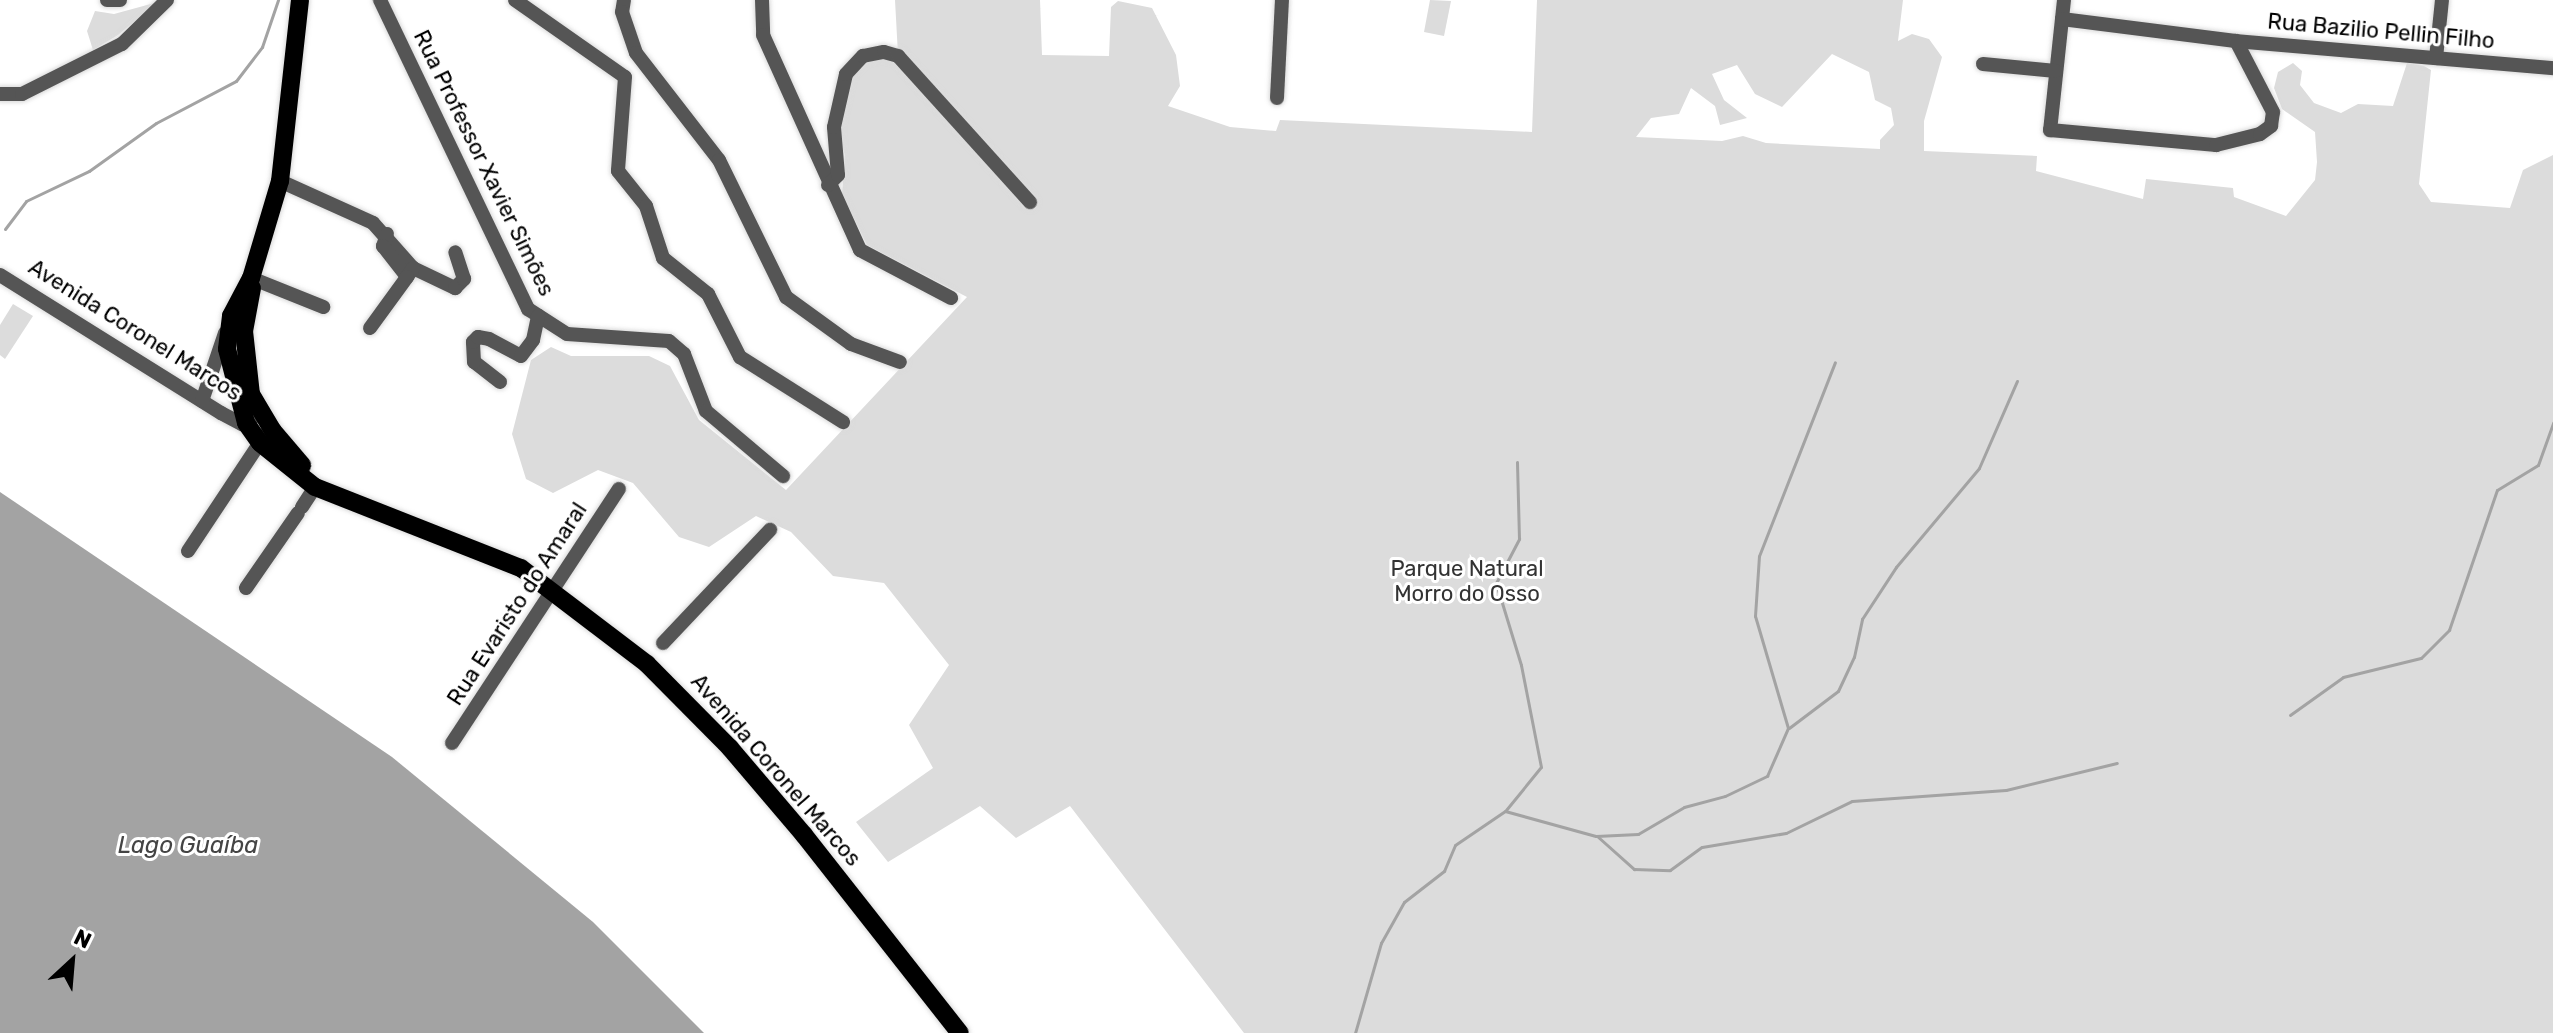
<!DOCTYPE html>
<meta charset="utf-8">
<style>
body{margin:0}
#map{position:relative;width:2553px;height:1033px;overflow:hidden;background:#fff;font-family:Rubik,sans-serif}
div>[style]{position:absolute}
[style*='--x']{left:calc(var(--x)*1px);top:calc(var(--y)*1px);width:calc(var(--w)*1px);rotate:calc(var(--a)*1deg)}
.green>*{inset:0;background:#dcdcdc}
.water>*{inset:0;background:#a3a3a3}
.stream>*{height:3px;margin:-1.5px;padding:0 1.5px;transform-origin:1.5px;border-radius:1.5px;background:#a3a3a3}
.roads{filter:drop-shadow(0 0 2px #dbdbdb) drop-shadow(0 0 2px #dbdbdb)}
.minor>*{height:14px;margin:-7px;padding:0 7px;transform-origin:7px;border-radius:7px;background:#555}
.major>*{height:18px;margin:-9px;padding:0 9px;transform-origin:9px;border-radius:9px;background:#000}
span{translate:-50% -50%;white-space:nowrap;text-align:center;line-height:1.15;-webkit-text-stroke:6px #fff;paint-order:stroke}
.street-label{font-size:22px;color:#000}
.park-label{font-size:22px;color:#333}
.water-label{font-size:24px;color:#444;font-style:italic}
.north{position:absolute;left:32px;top:921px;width:80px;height:80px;-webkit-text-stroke:6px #fff;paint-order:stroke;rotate:26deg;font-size:22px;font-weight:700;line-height:32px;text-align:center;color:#000}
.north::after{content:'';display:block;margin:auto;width:28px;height:36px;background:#000;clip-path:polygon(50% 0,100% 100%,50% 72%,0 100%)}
</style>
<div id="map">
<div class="green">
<div style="clip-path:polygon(evenodd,895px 0,1040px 0,1042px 55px,1109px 56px,1111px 7px,1118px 1px,1152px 8px,1176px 55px,1180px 86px,1168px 106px,1230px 127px,1276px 131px,1280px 120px,1532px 132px,1537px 0,1903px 0,1898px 41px,1912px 34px,1929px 39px,1942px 57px,1924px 121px,1924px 151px,2037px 156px,2036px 171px,2143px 199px,2146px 179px,2233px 188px,2234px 197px,2286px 216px,2315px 180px,2317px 162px,2315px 132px,2282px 109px,2274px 88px,2278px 72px,2293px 63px,2302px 71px,2300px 85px,2314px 103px,2341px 113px,2358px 104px,2393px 106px,2407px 63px,2424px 66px,2431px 70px,2419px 184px,2431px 202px,2510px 208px,2523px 170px,2553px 155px,2553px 1033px,1244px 1033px,1070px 806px,1016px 838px,980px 806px,888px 862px,856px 822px,933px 768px,909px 725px,949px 665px,884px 583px,833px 576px,791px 532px,756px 516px,709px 547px,679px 537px,633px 483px,598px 470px,553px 493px,526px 479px,512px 434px,531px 360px,551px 347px,571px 356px,649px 356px,670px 366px,699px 420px,786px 490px,967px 297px,867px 245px,842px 194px,845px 155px,837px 131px,849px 72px,863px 58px,898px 55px,895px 0,1832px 54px,1869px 72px,1875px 100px,1891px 108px,1894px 125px,1880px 140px,1880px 149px,1766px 143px,1743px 136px,1722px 141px,1636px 137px,1651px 118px,1679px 114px,1691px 88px,1715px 106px,1720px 125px,1747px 118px,1724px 100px,1712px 74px,1737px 65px,1755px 94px,1782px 107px,1832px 54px)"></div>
<div style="clip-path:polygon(1430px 0,1451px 1px,1444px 36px,1424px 32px)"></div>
<div style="clip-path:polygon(158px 2px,118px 35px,93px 50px,87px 31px,95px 11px,114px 14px)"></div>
<div style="clip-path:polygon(13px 304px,33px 316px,5px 359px,0 355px,0 325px)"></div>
</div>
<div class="water">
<div style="clip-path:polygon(0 492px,392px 757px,593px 922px,704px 1033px,0 1033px)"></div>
</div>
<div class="stream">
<div style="--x:5;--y:229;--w:35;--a:-53"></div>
<div style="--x:26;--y:201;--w:70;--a:-25.5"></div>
<div style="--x:89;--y:171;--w:82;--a:-35.6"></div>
<div style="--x:156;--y:123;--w:90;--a:-27.7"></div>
<div style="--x:236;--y:81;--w:43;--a:-52.6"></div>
<div style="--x:262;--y:47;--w:50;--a:-71.2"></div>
<div style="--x:2290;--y:715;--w:65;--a:-35.6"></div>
<div style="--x:2343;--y:677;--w:80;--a:-13.7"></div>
<div style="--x:2421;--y:658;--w:40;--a:-45"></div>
<div style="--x:2449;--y:630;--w:148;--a:-71.1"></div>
<div style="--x:2497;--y:490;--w:48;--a:-31.4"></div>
<div style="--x:2538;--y:465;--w:45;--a:-70.3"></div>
<div style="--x:1789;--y:728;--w:61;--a:-37.1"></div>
<div style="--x:1838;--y:691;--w:38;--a:-65"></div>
<div style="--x:1854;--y:657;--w:39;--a:-78"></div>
<div style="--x:1862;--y:619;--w:62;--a:-56.8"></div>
<div style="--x:1896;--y:567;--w:129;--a:-50"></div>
<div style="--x:1979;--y:468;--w:95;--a:-66.4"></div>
<div style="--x:1506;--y:810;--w:55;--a:-50.9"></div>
<div style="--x:1541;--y:767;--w:104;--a:-101.1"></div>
<div style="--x:1521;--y:665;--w:86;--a:-107"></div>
<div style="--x:1496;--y:583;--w:50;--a:-62.4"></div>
<div style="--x:1519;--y:539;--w:77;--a:-91.5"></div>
<div style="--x:1597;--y:836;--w:50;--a:41.7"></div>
<div style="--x:1634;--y:869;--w:36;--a:2"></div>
<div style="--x:1670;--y:870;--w:39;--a:-36"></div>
<div style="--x:1702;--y:847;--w:85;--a:-9.5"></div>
<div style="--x:1786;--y:833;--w:73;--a:-25.9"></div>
<div style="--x:1852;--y:801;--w:154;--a:-4.1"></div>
<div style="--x:2006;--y:790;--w:114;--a:-13.7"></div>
<div style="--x:1355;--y:1033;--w:94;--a:-73.9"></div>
<div style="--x:1381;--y:943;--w:47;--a:-60.7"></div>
<div style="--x:1404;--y:902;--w:51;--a:-37.8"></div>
<div style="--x:1444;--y:871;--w:28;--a:-67"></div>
<div style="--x:1455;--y:845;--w:60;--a:-34.2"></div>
<div style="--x:1505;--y:811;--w:94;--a:15.4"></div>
<div style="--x:1596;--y:836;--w:42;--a:-2.7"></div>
<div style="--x:1638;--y:834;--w:53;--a:-30.4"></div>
<div style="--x:1684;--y:807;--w:42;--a:-15"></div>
<div style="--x:1725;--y:796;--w:47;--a:-25.5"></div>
<div style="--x:1767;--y:776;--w:52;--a:-66.4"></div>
<div style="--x:1788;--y:728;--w:117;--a:-106.4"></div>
<div style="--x:1755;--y:616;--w:60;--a:-86.2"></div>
<div style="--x:1759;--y:556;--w:208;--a:-68.6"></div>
</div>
<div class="roads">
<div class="minor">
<div style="--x:107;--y:0;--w:13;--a:0"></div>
<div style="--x:380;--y:0;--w:343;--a:64.4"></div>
<div style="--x:528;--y:309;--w:46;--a:32.7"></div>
<div style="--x:567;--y:334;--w:102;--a:3.9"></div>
<div style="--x:669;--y:341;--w:20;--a:41"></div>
<div style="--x:684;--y:354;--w:61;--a:68.9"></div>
<div style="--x:706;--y:411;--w:101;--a:40.2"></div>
<div style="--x:515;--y:0;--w:134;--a:35"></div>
<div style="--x:624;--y:0;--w:12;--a:99"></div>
<div style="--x:622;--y:12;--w:43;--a:71.1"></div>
<div style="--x:636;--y:53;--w:135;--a:52.2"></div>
<div style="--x:719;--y:160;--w:153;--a:63.9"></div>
<div style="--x:786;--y:297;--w:80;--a:35.9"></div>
<div style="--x:851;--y:344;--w:52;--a:20.2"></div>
<div style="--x:762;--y:0;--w:35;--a:88"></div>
<div style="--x:763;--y:35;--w:236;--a:65.7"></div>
<div style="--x:860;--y:250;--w:103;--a:27.8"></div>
<div style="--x:2064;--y:0;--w:131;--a:96.1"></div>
<div style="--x:2050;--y:130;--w:167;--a:5.2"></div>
<div style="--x:2216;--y:145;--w:45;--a:-14"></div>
<div style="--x:2260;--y:134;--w:14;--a:-36"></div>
<div style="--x:2271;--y:126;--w:14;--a:-82"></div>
<div style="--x:2273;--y:112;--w:80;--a:-117.5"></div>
<div style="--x:2062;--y:19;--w:175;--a:7.2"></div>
<div style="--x:2236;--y:41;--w:318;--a:4.9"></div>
<div style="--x:2436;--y:58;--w:58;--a:-84.1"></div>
<div style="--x:1983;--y:64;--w:73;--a:5.5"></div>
<div style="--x:625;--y:77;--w:94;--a:94.3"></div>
<div style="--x:618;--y:171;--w:45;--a:51.3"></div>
<div style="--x:646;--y:206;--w:55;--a:71.9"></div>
<div style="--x:663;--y:258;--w:58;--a:38.7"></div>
<div style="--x:708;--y:294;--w:71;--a:63.1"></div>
<div style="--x:740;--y:357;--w:122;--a:32.3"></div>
<div style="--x:0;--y:94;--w:22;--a:0"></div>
<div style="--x:22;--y:94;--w:112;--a:-26.6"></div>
<div style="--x:122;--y:44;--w:63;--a:-44.4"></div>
<div style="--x:1277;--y:98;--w:98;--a:-87.1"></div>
<div style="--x:280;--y:181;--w:102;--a:24.3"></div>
<div style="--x:373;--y:223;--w:60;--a:48.4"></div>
<div style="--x:413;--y:268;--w:47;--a:25.5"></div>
<div style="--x:455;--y:288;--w:13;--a:-45"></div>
<div style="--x:464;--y:279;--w:28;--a:-108"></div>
<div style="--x:828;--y:185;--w:14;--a:-45"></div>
<div style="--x:838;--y:175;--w:48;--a:-94.8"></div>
<div style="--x:834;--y:127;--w:54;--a:-77.2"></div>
<div style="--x:846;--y:74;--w:25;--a:-47"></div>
<div style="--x:863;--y:56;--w:21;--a:-11"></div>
<div style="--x:884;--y:52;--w:15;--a:16"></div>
<div style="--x:898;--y:56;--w:197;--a:47.9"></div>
<div style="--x:387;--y:234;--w:13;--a:108"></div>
<div style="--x:383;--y:246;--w:39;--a:52"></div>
<div style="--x:407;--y:277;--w:11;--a:-56"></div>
<div style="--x:0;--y:275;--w:261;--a:32"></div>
<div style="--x:221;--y:413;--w:24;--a:28"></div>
<div style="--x:242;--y:424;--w:11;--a:-27"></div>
<div style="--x:251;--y:278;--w:78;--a:21.9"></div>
<div style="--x:370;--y:328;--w:63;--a:-54"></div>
<div style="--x:500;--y:382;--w:33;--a:-142"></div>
<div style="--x:474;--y:362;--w:20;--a:-93"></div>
<div style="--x:473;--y:342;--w:7;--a:-45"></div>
<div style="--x:478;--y:337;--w:11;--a:10"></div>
<div style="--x:489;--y:339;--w:36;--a:28"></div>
<div style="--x:521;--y:356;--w:20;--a:-53"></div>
<div style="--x:533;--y:340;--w:25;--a:-78"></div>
<div style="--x:202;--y:401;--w:72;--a:-71.3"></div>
<div style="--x:302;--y:507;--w:24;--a:-57"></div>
<div style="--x:188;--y:551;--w:139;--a:-56.4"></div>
<div style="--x:246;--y:588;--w:91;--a:-55.3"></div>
<div style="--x:663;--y:643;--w:156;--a:-46.6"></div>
<div style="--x:452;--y:743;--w:304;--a:-56.7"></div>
</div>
<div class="major">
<div style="--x:300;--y:0;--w:182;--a:96.3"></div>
<div style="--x:280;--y:181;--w:101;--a:106.6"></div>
<div style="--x:251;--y:278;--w:43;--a:117.8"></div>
<div style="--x:231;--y:316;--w:33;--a:97"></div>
<div style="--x:227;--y:349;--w:76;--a:75.6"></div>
<div style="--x:246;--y:423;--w:24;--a:55"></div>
<div style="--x:260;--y:443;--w:70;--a:38.7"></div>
<div style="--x:315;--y:487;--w:221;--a:21.5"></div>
<div style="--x:521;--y:568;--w:158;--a:37.3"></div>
<div style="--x:647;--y:664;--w:118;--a:45.3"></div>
<div style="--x:730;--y:748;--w:114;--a:49.6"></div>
<div style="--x:804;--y:835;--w:252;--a:51.8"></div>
<div style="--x:252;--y:288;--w:44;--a:100.5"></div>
<div style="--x:244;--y:331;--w:63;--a:83.7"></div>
<div style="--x:251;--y:394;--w:43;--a:59.3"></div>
<div style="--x:273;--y:431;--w:45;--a:49.5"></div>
</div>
</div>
<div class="street-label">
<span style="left:2381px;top:31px;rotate:5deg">Rua Bazilio Pellin Filho</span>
<span style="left:484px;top:163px;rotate:64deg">Rua Professor Xavier Simões</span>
<span style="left:135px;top:330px;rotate:32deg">Avenida Coronel Marcos</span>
<span style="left:517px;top:604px;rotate:-57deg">Rua Evaristo do Amaral</span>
<span style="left:776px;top:770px;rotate:49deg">Avenida Coronel Marcos</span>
</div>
<div class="park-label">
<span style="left:1467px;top:581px">Parque Natural<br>Morro do Osso</span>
</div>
<div class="water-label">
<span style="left:188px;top:846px">Lago Guaíba</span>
</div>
<div class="north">N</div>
</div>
